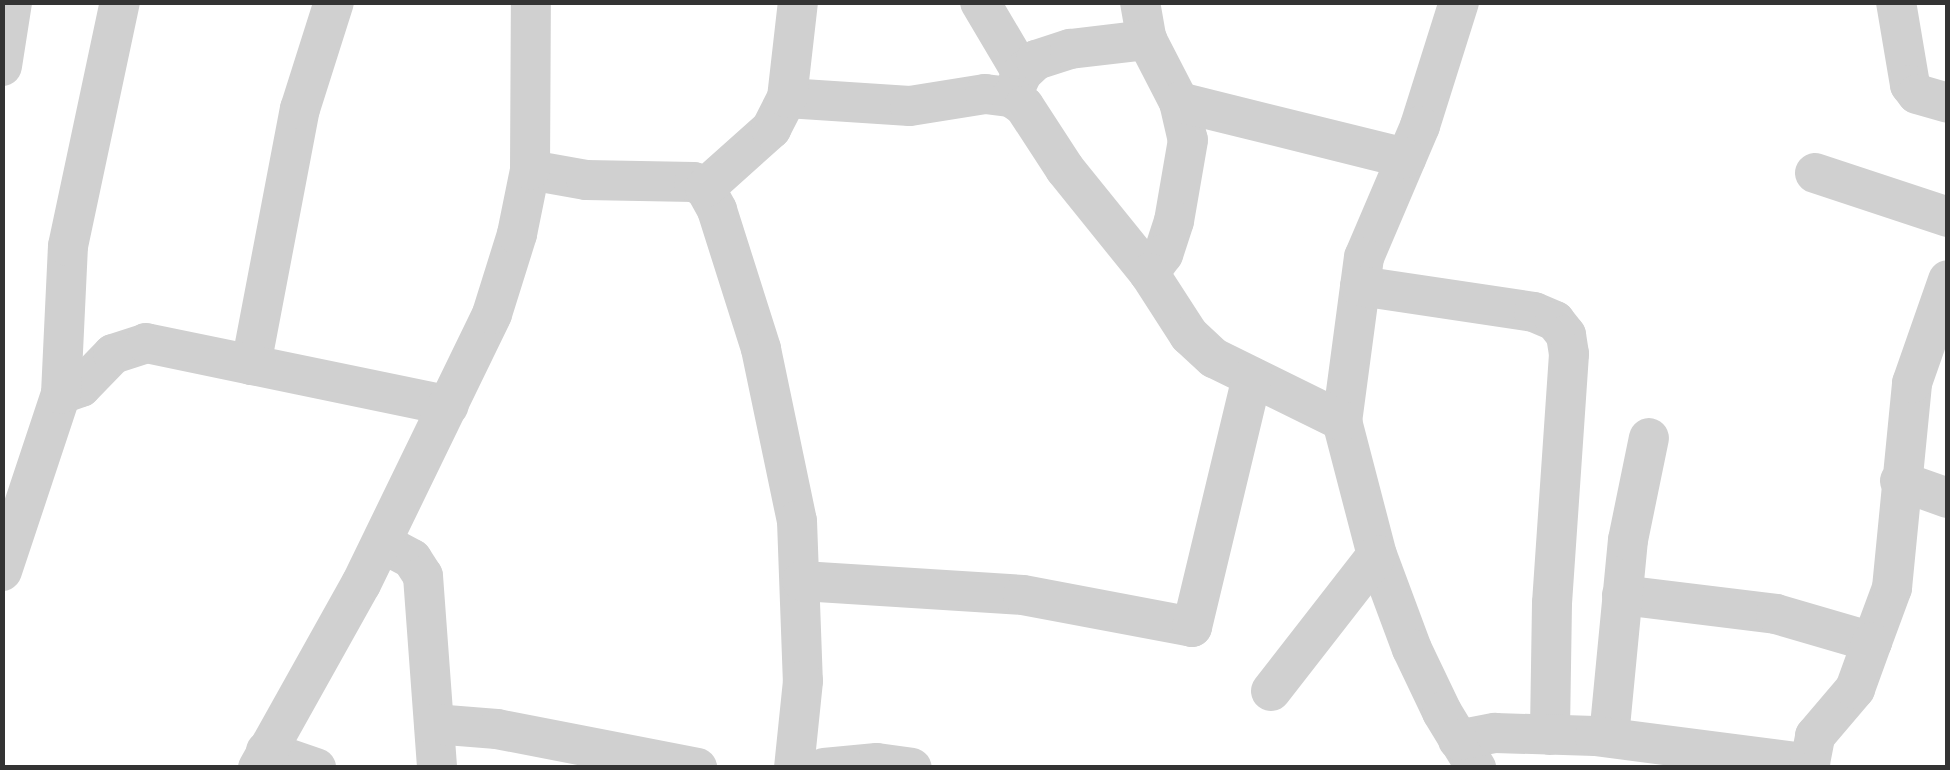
<!DOCTYPE html>
<style>
body{margin:0}
#map{position:relative;width:1950px;height:770px;overflow:hidden;background:#fff;font-family:"PT Sans",sans-serif}
div>[style]{position:absolute}
[style*='--x']{left:calc(var(--x)*1px);top:calc(var(--y)*1px);width:calc(var(--w)*1px);rotate:calc(var(--a)*1deg)}
.street>*{height:40px;margin:-20px;padding:0 20px;transform-origin:20px;border-radius:20px;background:#d0d0d0}
span{translate:-50% -50%;white-space:nowrap;text-align:center;line-height:1.15;-webkit-text-stroke:10px #fff;paint-order:stroke}
.frame{position:absolute;inset:0;border:5px solid #333;pointer-events:none}
</style>
<div id="map">
<div class="street">
<div style="--x:980;--y:2;--w:82;--a:59.4"></div>
<div style="--x:1140;--y:2;--w:39;--a:80"></div>
<div style="--x:1147;--y:40;--w:70;--a:62.7"></div>
<div style="--x:1179;--y:102;--w:39;--a:77"></div>
<div style="--x:1188;--y:140;--w:82;--a:99.8"></div>
<div style="--x:1174;--y:221;--w:35;--a:108"></div>
<div style="--x:1163;--y:254;--w:24;--a:126"></div>
<div style="--x:1459;--y:2;--w:130;--a:107.5"></div>
<div style="--x:1420;--y:126;--w:142;--a:113.1"></div>
<div style="--x:1364;--y:257;--w:165;--a:97.6"></div>
<div style="--x:1342;--y:421;--w:138;--a:75.4"></div>
<div style="--x:1377;--y:555;--w:100;--a:69.6"></div>
<div style="--x:1412;--y:649;--w:70;--a:64.5"></div>
<div style="--x:1442;--y:712;--w:66;--a:58.7"></div>
<div style="--x:1896;--y:2;--w:84;--a:80.4"></div>
<div style="--x:1910;--y:85;--w:11;--a:52"></div>
<div style="--x:1917;--y:94;--w:32;--a:16"></div>
<div style="--x:2;--y:66;--w:65;--a:-81.1"></div>
<div style="--x:1011;--y:97;--w:26;--a:-65"></div>
<div style="--x:1022;--y:73;--w:19;--a:-43"></div>
<div style="--x:1036;--y:60;--w:36;--a:-18"></div>
<div style="--x:1070;--y:49;--w:78;--a:-6.7"></div>
<div style="--x:787;--y:98;--w:123;--a:3.7"></div>
<div style="--x:910;--y:106;--w:76;--a:-9.1"></div>
<div style="--x:985;--y:94;--w:26;--a:7"></div>
<div style="--x:1011;--y:97;--w:16;--a:35"></div>
<div style="--x:1024;--y:106;--w:75;--a:56.9"></div>
<div style="--x:1065;--y:169;--w:134;--a:51.1"></div>
<div style="--x:1149;--y:273;--w:74;--a:57.2"></div>
<div style="--x:1189;--y:335;--w:34;--a:43"></div>
<div style="--x:1214;--y:358;--w:143;--a:26.2"></div>
<div style="--x:1179;--y:102;--w:234;--a:13.9"></div>
<div style="--x:530;--y:170;--w:57;--a:10.1"></div>
<div style="--x:586;--y:180;--w:108;--a:1.1"></div>
<div style="--x:694;--y:182;--w:13;--a:29"></div>
<div style="--x:705;--y:188;--w:25;--a:61"></div>
<div style="--x:717;--y:210;--w:146;--a:72.4"></div>
<div style="--x:761;--y:349;--w:176;--a:78.2"></div>
<div style="--x:797;--y:521;--w:160;--a:87.9"></div>
<div style="--x:803;--y:681;--w:87;--a:95.9"></div>
<div style="--x:1815;--y:173;--w:140;--a:18.3"></div>
<div style="--x:705;--y:188;--w:89;--a:-41.8"></div>
<div style="--x:771;--y:129;--w:35;--a:-63"></div>
<div style="--x:787;--y:98;--w:97;--a:-83.5"></div>
<div style="--x:1360;--y:286;--w:176;--a:8.5"></div>
<div style="--x:1534;--y:312;--w:23;--a:23"></div>
<div style="--x:1555;--y:321;--w:18;--a:52"></div>
<div style="--x:1566;--y:335;--w:19;--a:81"></div>
<div style="--x:1569;--y:354;--w:250;--a:93.9"></div>
<div style="--x:1552;--y:603;--w:132;--a:90.9"></div>
<div style="--x:251;--y:365;--w:261;--a:-79.2"></div>
<div style="--x:300;--y:109;--w:112;--a:-72.4"></div>
<div style="--x:61;--y:394;--w:21;--a:-19"></div>
<div style="--x:81;--y:387;--w:46;--a:-45.9"></div>
<div style="--x:113;--y:354;--w:35;--a:-18"></div>
<div style="--x:146;--y:343;--w:309;--a:11.7"></div>
<div style="--x:1900;--y:481;--w:51;--a:19.5"></div>
<div style="--x:382;--y:543;--w:34;--a:28"></div>
<div style="--x:412;--y:559;--w:20;--a:57"></div>
<div style="--x:423;--y:576;--w:193;--a:85.8"></div>
<div style="--x:2;--y:571;--w:187;--a:-71.6"></div>
<div style="--x:61;--y:394;--w:148;--a:-87.3"></div>
<div style="--x:68;--y:246;--w:249;--a:-78"></div>
<div style="--x:802;--y:581;--w:221;--a:3.6"></div>
<div style="--x:1023;--y:595;--w:172;--a:10.7"></div>
<div style="--x:1192;--y:627;--w:257;--a:-76.5"></div>
<div style="--x:1622;--y:595;--w:155;--a:7"></div>
<div style="--x:1776;--y:614;--w:100;--a:16.3"></div>
<div style="--x:1872;--y:642;--w:58;--a:-69.7"></div>
<div style="--x:1892;--y:588;--w:206;--a:-84.4"></div>
<div style="--x:1912;--y:383;--w:109;--a:-70.7"></div>
<div style="--x:1271;--y:691;--w:172;--a:-52.1"></div>
<div style="--x:434;--y:724;--w:63;--a:4.5"></div>
<div style="--x:497;--y:729;--w:204;--a:11"></div>
<div style="--x:1609;--y:737;--w:198;--a:-84.5"></div>
<div style="--x:1628;--y:540;--w:104;--a:-78.4"></div>
<div style="--x:1458;--y:740;--w:38;--a:-11"></div>
<div style="--x:1495;--y:733;--w:100;--a:1.7"></div>
<div style="--x:1595;--y:736;--w:217;--a:7.4"></div>
<div style="--x:266;--y:751;--w:53;--a:18.8"></div>
<div style="--x:258;--y:768;--w:211;--a:-60.8"></div>
<div style="--x:361;--y:584;--w:300;--a:-64.1"></div>
<div style="--x:492;--y:314;--w:84;--a:-72.6"></div>
<div style="--x:517;--y:234;--w:65;--a:-78.5"></div>
<div style="--x:530;--y:170;--w:168;--a:-89.7"></div>
<div style="--x:824;--y:768;--w:53;--a:-5.4"></div>
<div style="--x:877;--y:763;--w:35;--a:8"></div>
<div style="--x:1809;--y:768;--w:33;--a:-79"></div>
<div style="--x:1815;--y:736;--w:62;--a:-49.6"></div>
<div style="--x:1855;--y:689;--w:50;--a:-70.1"></div>
</div>
<div class="frame"></div>
</div>
